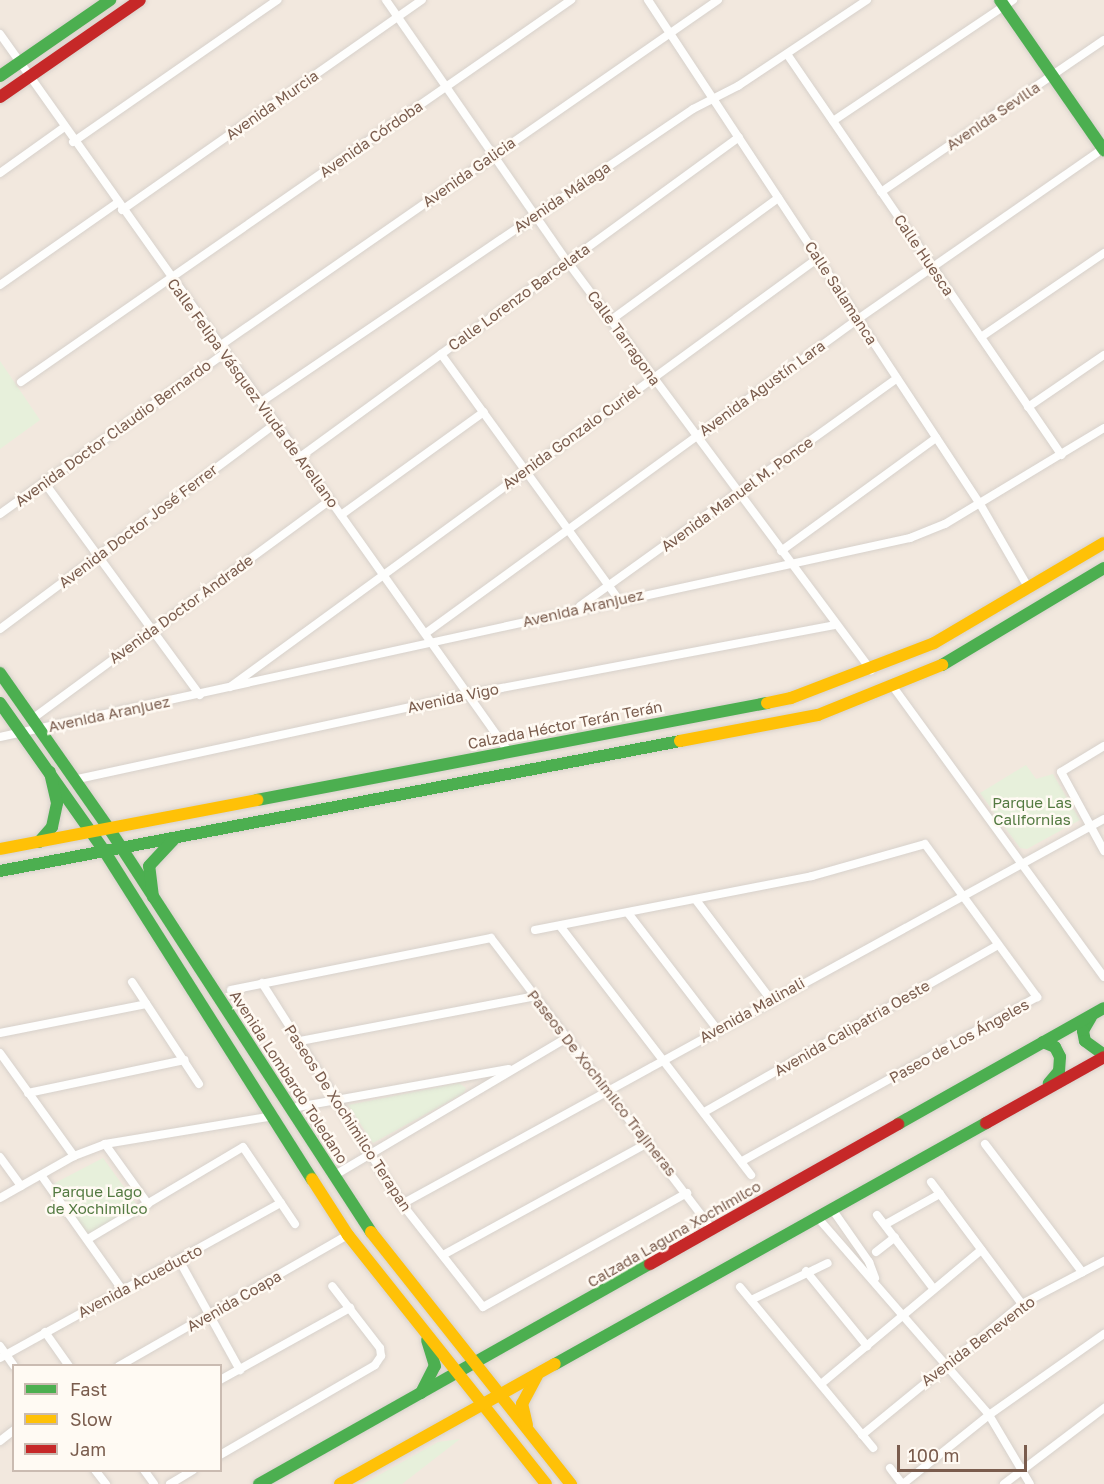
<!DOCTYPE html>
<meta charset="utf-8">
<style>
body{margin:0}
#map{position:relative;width:1104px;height:1484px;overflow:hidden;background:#f9f5f0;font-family:"Golos Text",sans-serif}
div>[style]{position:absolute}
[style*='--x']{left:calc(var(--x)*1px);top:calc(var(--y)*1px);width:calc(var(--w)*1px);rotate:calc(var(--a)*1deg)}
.residential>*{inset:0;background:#f2e8de}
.green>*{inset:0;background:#e7f0db}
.roads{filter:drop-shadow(0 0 2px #d7d1cb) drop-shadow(0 0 2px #d7d1cb)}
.street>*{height:8px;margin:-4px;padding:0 4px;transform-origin:4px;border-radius:4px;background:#fefefd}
.fast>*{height:12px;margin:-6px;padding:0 6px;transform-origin:6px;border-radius:6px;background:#4caf50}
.slow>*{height:12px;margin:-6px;padding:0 6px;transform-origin:6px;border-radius:6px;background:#ffc107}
.jam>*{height:12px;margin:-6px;padding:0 6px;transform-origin:6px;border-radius:6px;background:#c62828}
span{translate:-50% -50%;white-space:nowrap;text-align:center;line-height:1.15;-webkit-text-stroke:5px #fffaf3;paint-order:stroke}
.street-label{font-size:15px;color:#7a5c4d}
.park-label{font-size:15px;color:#537a41}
.legend{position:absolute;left:12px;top:1364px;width:210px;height:108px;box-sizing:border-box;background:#fffaf3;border:2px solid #cabbb1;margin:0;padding:8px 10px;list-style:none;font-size:18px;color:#7a5c4d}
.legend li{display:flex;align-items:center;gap:12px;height:30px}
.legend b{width:30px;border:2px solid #cabbb1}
.scale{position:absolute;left:897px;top:1445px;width:130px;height:27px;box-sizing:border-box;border:3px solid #7a5c4d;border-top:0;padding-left:8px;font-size:18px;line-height:21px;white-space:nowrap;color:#7a5c4d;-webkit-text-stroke:4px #fffaf3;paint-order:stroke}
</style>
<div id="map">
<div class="residential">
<div style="clip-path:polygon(evenodd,0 0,1104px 0,1104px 1484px,0 1484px,0 0,14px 1366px,220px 1366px,220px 1470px,14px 1470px,14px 1366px)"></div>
</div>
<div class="green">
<div style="clip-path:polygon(0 361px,40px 420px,0 449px)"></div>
<div style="clip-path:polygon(1026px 765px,1036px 779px,1053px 774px,1080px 820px,1027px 849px,1020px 848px,980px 793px)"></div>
<div style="clip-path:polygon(459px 1083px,466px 1088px,464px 1093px,373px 1143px,348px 1105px)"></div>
<div style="clip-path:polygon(103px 1158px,140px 1209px,88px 1239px,53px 1184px)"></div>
<div style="clip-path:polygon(460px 1439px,402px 1484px,363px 1484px,438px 1442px)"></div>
</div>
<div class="roads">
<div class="street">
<div style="--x:386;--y:0;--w:318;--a:55.3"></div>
<div style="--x:567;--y:261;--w:510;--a:53.38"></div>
<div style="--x:648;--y:0;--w:604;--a:56.63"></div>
<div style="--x:980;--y:504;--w:98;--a:60"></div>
<div style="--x:0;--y:34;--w:879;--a:54.68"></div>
<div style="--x:787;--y:54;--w:486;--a:55.6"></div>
<div style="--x:833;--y:121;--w:217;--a:-33.9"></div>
<div style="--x:73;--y:142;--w:249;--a:-34.8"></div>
<div style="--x:0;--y:173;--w:77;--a:-35.5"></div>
<div style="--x:881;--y:192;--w:270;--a:-34.3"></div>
<div style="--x:122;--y:210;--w:366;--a:-35"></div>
<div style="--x:0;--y:285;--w:143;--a:-35"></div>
<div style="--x:611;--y:320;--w:207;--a:-36.1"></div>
<div style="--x:981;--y:337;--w:149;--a:-34.3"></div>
<div style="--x:221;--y:345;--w:605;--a:-34.77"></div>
<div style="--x:441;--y:354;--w:304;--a:54.1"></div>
<div style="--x:21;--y:382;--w:670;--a:-34.78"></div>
<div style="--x:261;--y:402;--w:522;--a:-34.15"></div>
<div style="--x:693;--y:109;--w:51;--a:-27.1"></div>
<div style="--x:738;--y:86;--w:155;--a:-33.7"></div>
<div style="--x:1028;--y:407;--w:92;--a:-34.4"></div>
<div style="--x:300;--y:457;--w:543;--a:-36.09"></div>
<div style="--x:44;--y:482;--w:264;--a:53.8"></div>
<div style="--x:0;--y:514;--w:278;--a:-35.6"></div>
<div style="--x:341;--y:515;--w:176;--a:-35.8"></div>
<div style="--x:781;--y:551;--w:192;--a:-36.1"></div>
<div style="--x:580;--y:606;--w:390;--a:-35.7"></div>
<div style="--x:0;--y:629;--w:344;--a:-36.7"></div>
<div style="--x:426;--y:633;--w:534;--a:-36.01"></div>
<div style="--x:858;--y:319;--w:300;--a:-34.8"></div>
<div style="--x:230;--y:687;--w:728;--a:-36.11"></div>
<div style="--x:894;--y:688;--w:357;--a:54"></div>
<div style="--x:32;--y:719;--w:370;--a:-36.3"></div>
<div style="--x:0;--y:737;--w:932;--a:-12.34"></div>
<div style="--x:910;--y:538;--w:38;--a:-22"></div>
<div style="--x:945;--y:524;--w:186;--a:-31.1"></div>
<div style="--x:1104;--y:746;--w:50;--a:148.8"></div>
<div style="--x:1061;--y:772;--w:90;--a:61.4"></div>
<div style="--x:73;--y:780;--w:406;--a:-12.2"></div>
<div style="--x:470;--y:694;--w:371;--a:-10.7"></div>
<div style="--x:696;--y:900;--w:125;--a:53.1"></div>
<div style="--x:628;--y:913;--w:146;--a:52.5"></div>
<div style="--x:560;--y:926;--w:314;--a:52.5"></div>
<div style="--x:535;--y:930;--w:282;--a:-11"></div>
<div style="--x:812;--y:876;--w:117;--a:-15.8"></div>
<div style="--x:925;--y:844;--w:190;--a:53.8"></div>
<div style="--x:1037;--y:997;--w:338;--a:150.9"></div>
<div style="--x:132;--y:982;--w:122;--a:56.7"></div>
<div style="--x:262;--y:983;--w:262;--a:57.6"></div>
<div style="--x:402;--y:1204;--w:131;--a:51.8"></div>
<div style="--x:483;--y:1307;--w:234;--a:-29.2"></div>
<div style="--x:231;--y:990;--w:265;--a:-11.3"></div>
<div style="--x:491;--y:938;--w:365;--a:52.8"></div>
<div style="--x:0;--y:1033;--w:149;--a:-11.2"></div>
<div style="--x:300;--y:1041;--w:239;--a:-10.8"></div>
<div style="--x:0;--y:1053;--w:127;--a:54.3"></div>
<div style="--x:28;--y:1093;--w:160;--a:-11.9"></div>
<div style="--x:292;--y:1108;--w:220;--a:-10.2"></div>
<div style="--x:706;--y:1111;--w:336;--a:-29.6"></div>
<div style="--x:105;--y:1144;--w:74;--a:54.4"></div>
<div style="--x:985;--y:1144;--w:161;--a:52.8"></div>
<div style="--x:0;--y:1157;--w:36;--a:54"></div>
<div style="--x:41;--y:1175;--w:142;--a:54.7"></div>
<div style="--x:335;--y:1175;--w:271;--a:-30.6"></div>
<div style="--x:931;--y:1182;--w:152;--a:53.3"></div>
<div style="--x:0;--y:1198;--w:85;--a:-29.6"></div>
<div style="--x:74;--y:1156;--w:33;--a:-21"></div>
<div style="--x:105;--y:1144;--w:171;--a:-9.4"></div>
<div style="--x:402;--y:1204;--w:801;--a:-28.74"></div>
<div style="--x:832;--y:1209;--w:65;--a:55.1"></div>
<div style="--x:869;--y:1262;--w:17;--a:69"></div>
<div style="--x:877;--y:1215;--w:92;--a:52.5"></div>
<div style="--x:818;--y:1218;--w:261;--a:49"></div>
<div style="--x:989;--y:1415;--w:80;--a:59.3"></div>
<div style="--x:886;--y:1224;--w:62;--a:-29.1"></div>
<div style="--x:88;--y:1239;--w:180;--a:-30.7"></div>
<div style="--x:243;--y:1147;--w:93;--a:56"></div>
<div style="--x:876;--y:1252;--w:24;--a:-38"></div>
<div style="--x:443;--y:1255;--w:235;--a:-28.7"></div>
<div style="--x:179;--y:1260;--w:126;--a:61"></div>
<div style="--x:806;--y:1271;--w:97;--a:50.9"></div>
<div style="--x:740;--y:1287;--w:209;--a:50.4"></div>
<div style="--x:751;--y:1300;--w:85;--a:-25.7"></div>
<div style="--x:45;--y:1332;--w:42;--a:54.8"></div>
<div style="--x:0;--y:1346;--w:24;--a:55"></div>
<div style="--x:0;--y:1358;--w:321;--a:-28.9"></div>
<div style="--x:119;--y:1366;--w:264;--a:-29.8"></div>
<div style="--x:220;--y:1380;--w:149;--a:-29"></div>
<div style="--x:821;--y:1384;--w:209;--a:-39.9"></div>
<div style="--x:862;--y:1435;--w:207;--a:-39.3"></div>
<div style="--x:1022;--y:1304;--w:93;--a:-27.7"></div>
<div style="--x:0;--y:1441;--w:18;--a:-38"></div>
<div style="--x:220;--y:1455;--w:179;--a:-30.1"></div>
<div style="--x:375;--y:1365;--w:11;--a:-56"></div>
<div style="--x:381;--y:1356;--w:8;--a:-97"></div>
<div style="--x:380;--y:1348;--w:78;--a:-127.7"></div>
<div style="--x:890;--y:1468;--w:20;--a:53"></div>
<div style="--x:95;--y:1470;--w:18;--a:52"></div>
<div style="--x:144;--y:1470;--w:17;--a:54"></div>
<div style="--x:170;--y:1484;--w:27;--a:-31"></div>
<div style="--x:903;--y:1484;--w:110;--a:-38.7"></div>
<div style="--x:989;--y:1415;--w:141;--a:-35.2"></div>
<div style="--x:1004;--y:1484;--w:126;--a:-37.2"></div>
</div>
<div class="fast">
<div style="--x:1000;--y:0;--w:183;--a:55.3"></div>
<div style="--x:0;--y:76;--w:134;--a:-34.6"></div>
<div style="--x:942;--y:665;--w:189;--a:-30.9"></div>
<div style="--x:0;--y:673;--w:192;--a:55"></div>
<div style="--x:110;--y:830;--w:479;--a:57"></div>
<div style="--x:0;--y:703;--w:182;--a:54.8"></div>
<div style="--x:105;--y:852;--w:387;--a:57.7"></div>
<div style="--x:257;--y:800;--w:519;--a:-10.77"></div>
<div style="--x:39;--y:842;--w:20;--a:-49"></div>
<div style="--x:52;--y:827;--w:25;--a:-78"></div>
<div style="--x:57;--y:803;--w:32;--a:-103"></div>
<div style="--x:0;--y:871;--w:692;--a:-10.82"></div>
<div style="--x:153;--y:897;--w:31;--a:-97"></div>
<div style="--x:149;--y:866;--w:35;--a:-47"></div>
<div style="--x:1091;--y:1017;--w:16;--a:120"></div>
<div style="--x:1083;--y:1031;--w:10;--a:79"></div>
<div style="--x:1085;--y:1041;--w:24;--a:36"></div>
<div style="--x:1043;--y:1042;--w:13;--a:23"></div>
<div style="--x:1055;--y:1047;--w:11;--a:63"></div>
<div style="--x:1060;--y:1057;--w:14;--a:94"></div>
<div style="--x:1059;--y:1071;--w:16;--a:130"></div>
<div style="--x:898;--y:1124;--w:236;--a:-29.4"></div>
<div style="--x:555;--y:1364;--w:494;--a:-29.2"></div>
<div style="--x:421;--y:1393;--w:30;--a:-63"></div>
<div style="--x:435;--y:1366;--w:27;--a:-107"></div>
<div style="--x:259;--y:1484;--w:449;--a:-29.4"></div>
</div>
<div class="slow">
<div style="--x:767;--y:703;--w:25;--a:-12"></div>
<div style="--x:791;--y:698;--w:153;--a:-21"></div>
<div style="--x:934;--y:643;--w:197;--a:-30.5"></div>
<div style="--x:680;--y:741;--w:140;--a:-10.7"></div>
<div style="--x:818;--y:715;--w:134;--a:-22"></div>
<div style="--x:0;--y:849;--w:262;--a:-10.8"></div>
<div style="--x:312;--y:1179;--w:67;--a:57.3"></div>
<div style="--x:348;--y:1235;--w:318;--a:51.5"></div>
<div style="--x:371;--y:1232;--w:322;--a:51.6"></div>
<div style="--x:527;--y:1425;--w:22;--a:-103"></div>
<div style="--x:522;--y:1404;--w:32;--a:-62"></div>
<div style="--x:340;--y:1484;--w:246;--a:-29.2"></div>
</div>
<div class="jam">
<div style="--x:0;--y:97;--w:170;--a:-34.7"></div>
<div style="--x:986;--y:1123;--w:135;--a:-29.2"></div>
<div style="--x:650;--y:1264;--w:285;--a:-29.4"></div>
</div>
</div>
<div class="street-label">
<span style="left:272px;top:105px;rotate:-35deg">Avenida Murcia</span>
<span style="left:993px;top:116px;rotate:-34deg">Avenida Sevilla</span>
<span style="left:371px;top:139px;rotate:-35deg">Avenida Córdoba</span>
<span style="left:469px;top:172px;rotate:-35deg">Avenida Galicia</span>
<span style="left:562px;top:197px;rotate:-34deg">Avenida Málaga</span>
<span style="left:924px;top:255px;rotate:56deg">Calle Huesca</span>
<span style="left:841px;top:293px;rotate:57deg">Calle Salamanca</span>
<span style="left:519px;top:297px;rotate:-36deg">Calle Lorenzo Barcelata</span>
<span style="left:624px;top:338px;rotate:54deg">Calle Tarragona</span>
<span style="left:762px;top:388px;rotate:-36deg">Avenida Agustín Lara</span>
<span style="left:253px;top:393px;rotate:54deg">Calle Felipa Vásquez Viuda de Arellano</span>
<span style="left:113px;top:433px;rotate:-36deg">Avenida Doctor Claudio Bernardo</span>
<span style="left:571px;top:437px;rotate:-36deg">Avenida Gonzalo Curiel</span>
<span style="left:737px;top:494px;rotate:-36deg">Avenida Manuel M. Ponce</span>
<span style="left:138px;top:526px;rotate:-37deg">Avenida Doctor José Ferrer</span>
<span style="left:583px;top:608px;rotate:-13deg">Avenida Aranjuez</span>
<span style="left:181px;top:609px;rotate:-36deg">Avenida Doctor Andrade</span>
<span style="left:453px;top:698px;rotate:-12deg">Avenida Vigo</span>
<span style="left:109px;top:714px;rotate:-12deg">Avenida Aranjuez</span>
<span style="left:565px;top:725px;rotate:-11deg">Calzada Héctor Terán Terán</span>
<span style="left:752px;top:1010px;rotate:-29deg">Avenida Malinali</span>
<span style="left:852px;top:1028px;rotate:-30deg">Avenida Calipatria Oeste</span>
<span style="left:959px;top:1041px;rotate:-29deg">Paseo de Los Ángeles</span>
<span style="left:289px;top:1077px;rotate:57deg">Avenida Lombardo Toledano</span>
<span style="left:602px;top:1083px;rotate:52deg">Paseos De Xochimilco Trajineras</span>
<span style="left:348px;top:1118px;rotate:57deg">Paseos De Xochimilco Terapan</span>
<span style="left:674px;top:1234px;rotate:-30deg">Calzada Laguna Xochimilco</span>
<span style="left:140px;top:1281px;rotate:-28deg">Avenida Acueducto</span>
<span style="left:234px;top:1301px;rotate:-30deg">Avenida Coapa</span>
<span style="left:978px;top:1341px;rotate:-37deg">Avenida Benevento</span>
</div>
<div class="park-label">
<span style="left:1032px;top:811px">Parque Las<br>Californias</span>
<span style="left:97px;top:1200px">Parque Lago<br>de Xochimilco</span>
</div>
<ul class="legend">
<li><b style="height:8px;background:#4caf50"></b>Fast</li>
<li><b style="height:8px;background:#ffc107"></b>Slow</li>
<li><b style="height:8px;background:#c62828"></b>Jam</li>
</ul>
<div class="scale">100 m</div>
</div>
